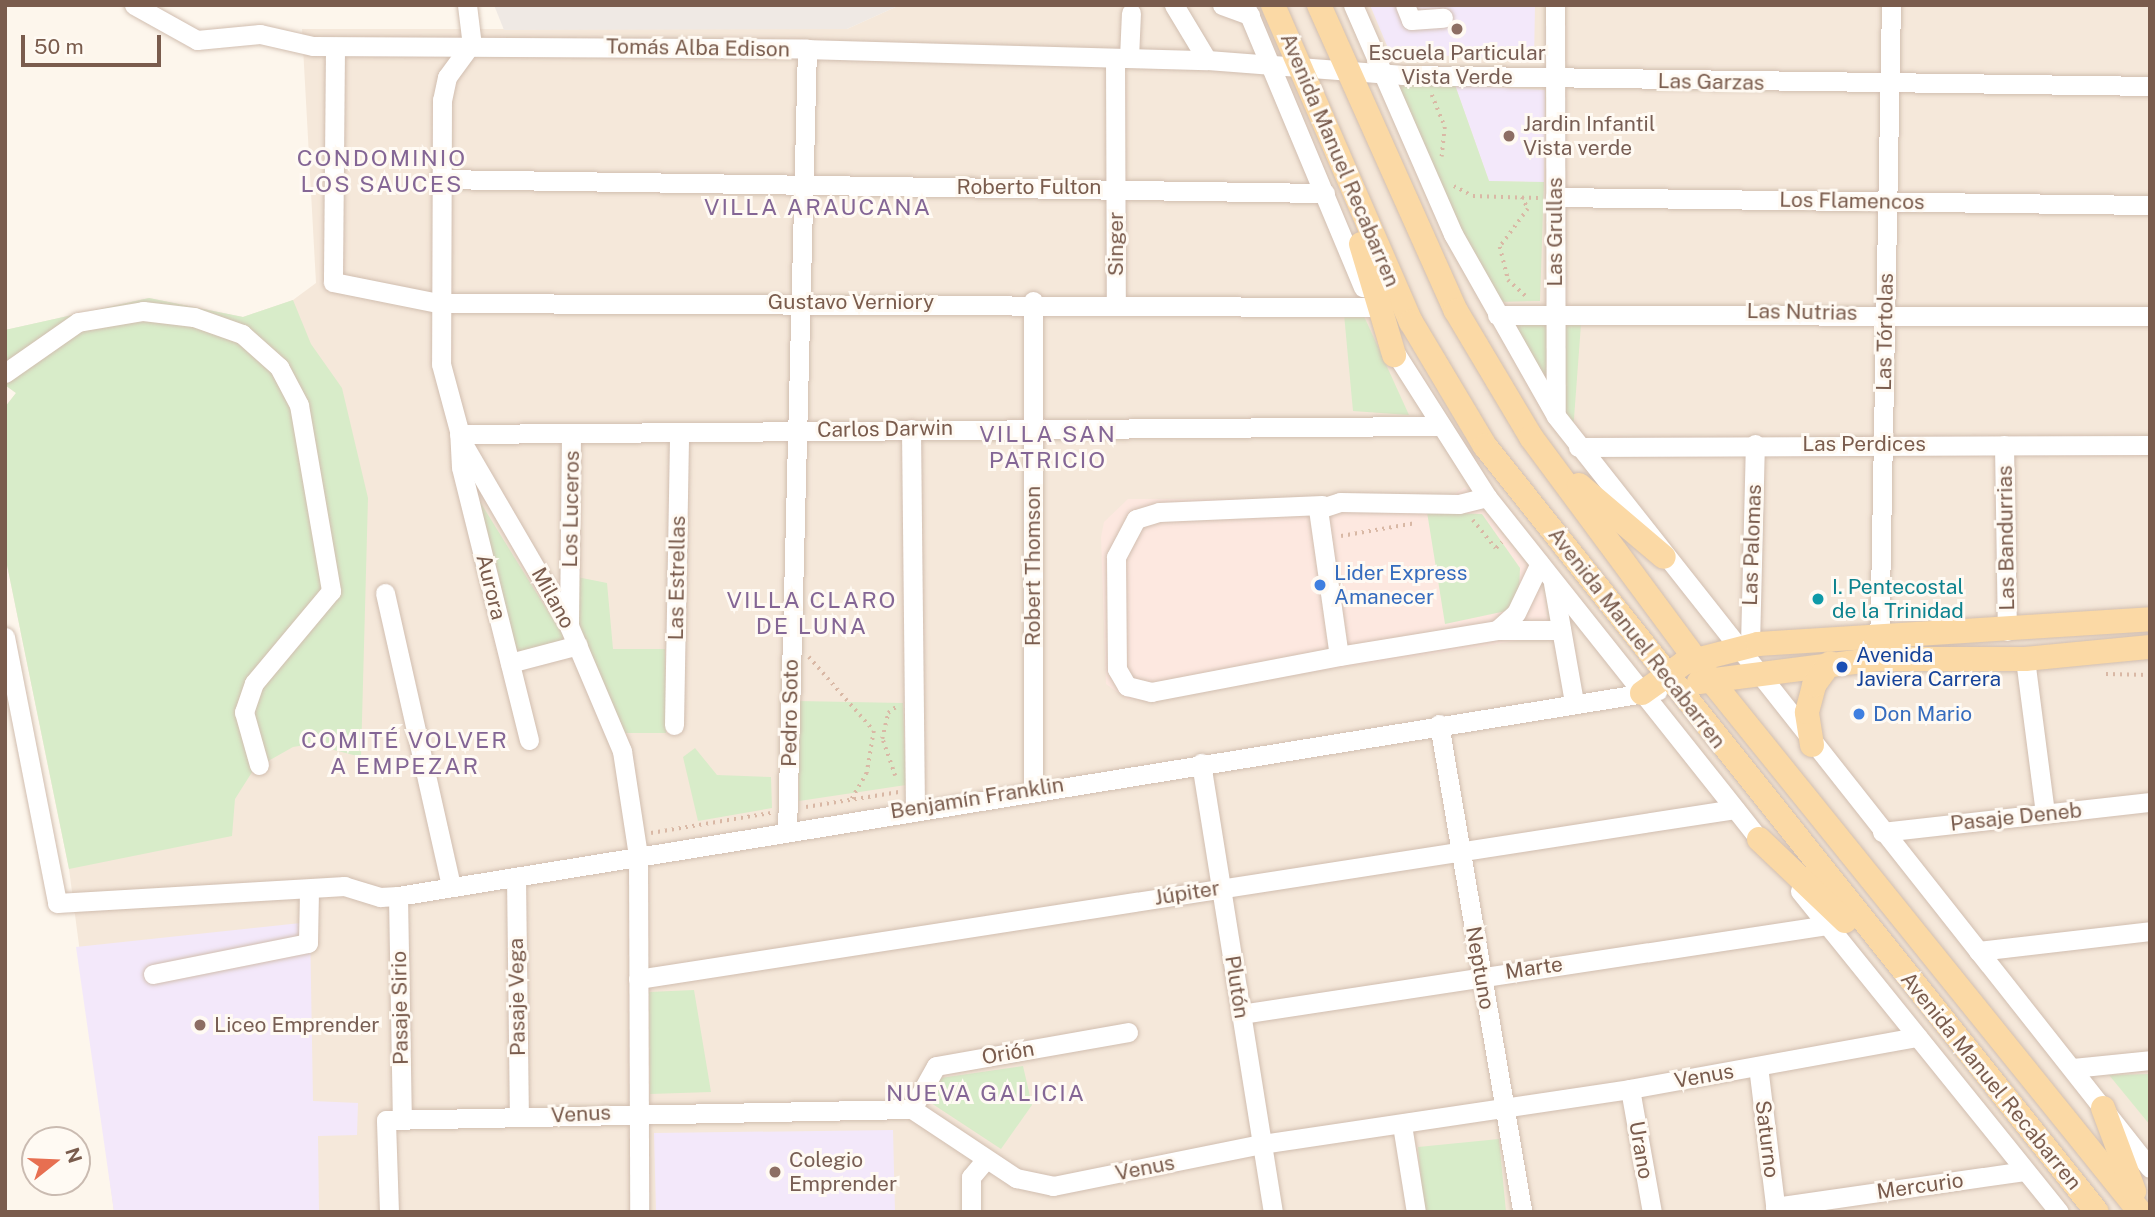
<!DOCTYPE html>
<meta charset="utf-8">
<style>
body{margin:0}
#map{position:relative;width:2155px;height:1217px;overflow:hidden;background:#fdf6ec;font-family:"Public Sans",sans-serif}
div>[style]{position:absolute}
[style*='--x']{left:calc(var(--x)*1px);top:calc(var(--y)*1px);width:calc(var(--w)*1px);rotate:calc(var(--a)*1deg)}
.residential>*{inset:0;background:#f5e8da}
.commercial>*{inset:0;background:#fde8e0}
.industrial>*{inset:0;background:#efe9e4}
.education>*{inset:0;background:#f3e8fa}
.green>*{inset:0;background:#d8ecc9}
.path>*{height:3.5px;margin-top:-1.75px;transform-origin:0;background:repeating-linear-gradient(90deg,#d9b8a5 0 2px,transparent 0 7px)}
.roads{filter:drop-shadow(0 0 2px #d1beb0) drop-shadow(0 0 2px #d1beb0)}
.minor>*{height:19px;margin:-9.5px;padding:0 9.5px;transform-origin:9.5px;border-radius:9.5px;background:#fff}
.major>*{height:24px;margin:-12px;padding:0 12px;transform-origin:12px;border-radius:12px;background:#fbd9a5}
.dots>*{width:19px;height:19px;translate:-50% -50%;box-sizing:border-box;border:4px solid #fffaf3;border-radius:50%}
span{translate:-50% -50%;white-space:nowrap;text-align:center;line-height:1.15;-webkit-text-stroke:6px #fffaf3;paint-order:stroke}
.street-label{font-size:21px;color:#7a5c4d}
.education-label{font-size:21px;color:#785e54}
.left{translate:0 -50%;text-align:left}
.shop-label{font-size:21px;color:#366cbe}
.culture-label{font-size:21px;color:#0d838f}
.transit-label{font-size:21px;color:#164399}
.neighbourhood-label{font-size:23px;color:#846695;letter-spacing:2px}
.frame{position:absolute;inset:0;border:7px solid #7a5c4d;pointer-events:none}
.north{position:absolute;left:21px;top:1126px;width:70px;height:70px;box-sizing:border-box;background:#fffaf3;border:2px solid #cabbb1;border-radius:50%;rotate:72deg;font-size:19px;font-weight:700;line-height:28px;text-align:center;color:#7a5c4d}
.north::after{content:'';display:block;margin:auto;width:24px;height:32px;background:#e76f51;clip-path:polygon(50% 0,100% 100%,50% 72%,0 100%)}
.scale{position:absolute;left:21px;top:35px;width:140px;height:32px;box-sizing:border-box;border:4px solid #7a5c4d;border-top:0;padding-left:9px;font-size:21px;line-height:24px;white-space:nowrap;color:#7a5c4d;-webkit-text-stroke:5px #fffaf3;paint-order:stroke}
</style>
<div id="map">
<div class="residential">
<div style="clip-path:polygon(900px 5px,2150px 5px,2150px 1212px,114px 1212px,69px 869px,5px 555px,5px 407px,16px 393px,5px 385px,5px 330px,149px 298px,243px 317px,293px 300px,316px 283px,302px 29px,847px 29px)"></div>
</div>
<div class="commercial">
<div style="clip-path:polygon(1465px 487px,1535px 575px,1545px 596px,1549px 636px,1128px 700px,1106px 684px,1101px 537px,1104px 522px,1128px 499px,1425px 499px,1450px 497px)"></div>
</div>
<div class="industrial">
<div style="clip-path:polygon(494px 5px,900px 5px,847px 29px,504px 30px)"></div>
</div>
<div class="education">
<div style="clip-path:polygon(1370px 5px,1535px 5px,1534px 60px,1390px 53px)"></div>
<div style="clip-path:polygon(1455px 85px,1545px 90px,1544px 182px,1489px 181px)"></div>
<div style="clip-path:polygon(310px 922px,313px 1101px,358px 1103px,357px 1135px,318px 1136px,319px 1212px,114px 1212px,76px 947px)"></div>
<div style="clip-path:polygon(893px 1130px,895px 1212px,656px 1212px,654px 1133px)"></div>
</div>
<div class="green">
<div style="clip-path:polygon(1391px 81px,1455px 85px,1489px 181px,1544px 182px,1540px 301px,1495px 302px)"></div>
<div style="clip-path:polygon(149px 298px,243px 317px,293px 300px,311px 344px,342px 388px,368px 498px,361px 757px,311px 744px,293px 747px,254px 769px,235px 799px,232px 836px,69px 869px,5px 555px,5px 407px,16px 393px,5px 385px,5px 330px)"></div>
<div style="clip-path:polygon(1344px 314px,1363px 314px,1409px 415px,1353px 411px)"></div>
<div style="clip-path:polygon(1504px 322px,1581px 324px,1573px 432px)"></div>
<div style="clip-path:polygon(472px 489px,567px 642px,513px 655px)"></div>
<div style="clip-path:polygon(1427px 512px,1482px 514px,1520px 568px,1519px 593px,1506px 611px,1445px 624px)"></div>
<div style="clip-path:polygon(577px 577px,607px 583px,613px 649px,665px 649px,666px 733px,625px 733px,574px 617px)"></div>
<div style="clip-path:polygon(798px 701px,903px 703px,906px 785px,799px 801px)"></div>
<div style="clip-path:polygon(695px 748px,717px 775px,771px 777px,772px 808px,698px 821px,683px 757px)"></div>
<div style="clip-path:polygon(694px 990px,711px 1092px,650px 1094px,649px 992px)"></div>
<div style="clip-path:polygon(1023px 1066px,1032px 1105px,1001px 1149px,931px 1103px,940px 1078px)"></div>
<div style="clip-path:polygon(2150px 1074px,2150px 1125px,2109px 1075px)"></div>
<div style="clip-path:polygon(1499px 1139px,1506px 1212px,1424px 1212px,1418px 1147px)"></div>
</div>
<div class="path">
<div style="--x:1432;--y:95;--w:35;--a:68"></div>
<div style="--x:1445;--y:127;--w:30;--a:96"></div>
<div style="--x:1454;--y:186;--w:21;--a:28"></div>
<div style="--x:1473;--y:196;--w:65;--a:1.8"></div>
<div style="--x:1522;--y:197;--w:13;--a:63"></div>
<div style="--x:1528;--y:209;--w:47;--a:126.4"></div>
<div style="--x:1500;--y:247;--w:34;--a:76"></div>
<div style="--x:1508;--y:280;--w:24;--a:42"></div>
<div style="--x:1473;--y:520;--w:36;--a:51"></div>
<div style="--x:1496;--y:548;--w:8;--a:-45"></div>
<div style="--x:1341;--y:536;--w:76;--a:-9.8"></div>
<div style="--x:809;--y:657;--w:98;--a:48.7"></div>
<div style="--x:874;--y:731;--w:43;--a:99.5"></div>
<div style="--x:867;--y:773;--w:30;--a:120"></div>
<div style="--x:2106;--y:674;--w:44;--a:1.3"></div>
<div style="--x:895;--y:776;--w:39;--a:-109"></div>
<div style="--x:882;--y:739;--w:27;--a:-77"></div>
<div style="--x:888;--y:713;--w:10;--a:-37"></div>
<div style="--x:806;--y:807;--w:94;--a:-9.2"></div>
<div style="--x:651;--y:833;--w:122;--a:-9.5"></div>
</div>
<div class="roads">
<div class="minor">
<div style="--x:134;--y:5;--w:72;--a:29.1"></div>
<div style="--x:197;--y:40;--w:63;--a:-5.4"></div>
<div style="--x:260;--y:34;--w:54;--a:12.8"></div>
<div style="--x:313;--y:46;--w:494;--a:0.3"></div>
<div style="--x:807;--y:49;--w:400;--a:1.6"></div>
<div style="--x:1207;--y:60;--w:197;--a:4.4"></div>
<div style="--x:1403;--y:75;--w:747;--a:0.84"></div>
<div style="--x:467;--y:5;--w:38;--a:83"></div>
<div style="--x:472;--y:43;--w:42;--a:126.3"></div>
<div style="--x:447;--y:77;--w:24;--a:102"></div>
<div style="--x:442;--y:100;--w:264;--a:90.2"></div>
<div style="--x:441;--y:364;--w:81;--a:74.9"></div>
<div style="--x:462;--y:442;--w:213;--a:59.8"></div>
<div style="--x:569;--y:626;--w:136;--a:67"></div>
<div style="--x:622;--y:751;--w:106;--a:81.3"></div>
<div style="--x:638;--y:856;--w:356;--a:89.8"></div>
<div style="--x:1174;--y:5;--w:64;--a:59"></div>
<div style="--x:1222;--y:5;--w:30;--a:20"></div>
<div style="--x:1245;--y:5;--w:306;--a:67.3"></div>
<div style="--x:1353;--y:5;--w:250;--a:66.4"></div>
<div style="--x:1453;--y:234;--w:209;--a:60.5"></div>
<div style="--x:1556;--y:416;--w:958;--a:51.7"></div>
<div style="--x:1405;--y:5;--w:16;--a:68"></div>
<div style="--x:1411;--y:20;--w:32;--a:-4"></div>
<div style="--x:1555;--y:5;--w:410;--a:89.9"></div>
<div style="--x:335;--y:47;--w:235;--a:90.5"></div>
<div style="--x:333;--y:282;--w:107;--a:11.3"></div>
<div style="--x:438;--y:303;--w:933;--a:0.25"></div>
<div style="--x:1115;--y:58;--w:246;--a:89.8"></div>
<div style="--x:1129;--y:58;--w:45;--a:-87.5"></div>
<div style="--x:439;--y:179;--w:886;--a:0.91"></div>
<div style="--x:1555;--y:197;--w:595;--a:0.77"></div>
<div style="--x:1497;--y:315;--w:653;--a:0.09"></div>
<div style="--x:1389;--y:343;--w:183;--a:57.5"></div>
<div style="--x:1487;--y:497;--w:448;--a:51.5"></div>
<div style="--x:5;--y:373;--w:89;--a:-34.9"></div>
<div style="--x:78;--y:322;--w:66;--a:-9.6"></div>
<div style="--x:143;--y:311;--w:51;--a:6.7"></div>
<div style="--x:194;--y:317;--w:51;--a:19.5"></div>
<div style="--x:242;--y:334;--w:50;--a:41.7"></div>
<div style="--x:279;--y:367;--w:43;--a:62.2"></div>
<div style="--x:299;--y:405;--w:189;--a:80.2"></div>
<div style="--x:331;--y:591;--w:120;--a:129.9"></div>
<div style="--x:254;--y:683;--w:31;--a:109"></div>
<div style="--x:244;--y:712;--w:55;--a:74.2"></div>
<div style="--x:911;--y:429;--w:378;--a:89.4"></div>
<div style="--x:2004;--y:445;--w:186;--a:89.1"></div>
<div style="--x:1578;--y:447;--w:572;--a:-0.2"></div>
<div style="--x:1487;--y:497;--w:29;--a:166"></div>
<div style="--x:1459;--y:504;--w:119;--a:-179"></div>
<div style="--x:1340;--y:502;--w:23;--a:162"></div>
<div style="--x:1318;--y:509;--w:148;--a:81.9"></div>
<div style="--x:1339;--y:656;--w:160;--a:-9.3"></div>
<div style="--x:1497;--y:630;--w:25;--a:-42"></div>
<div style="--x:1516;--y:613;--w:55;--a:-64.4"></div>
<div style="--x:1322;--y:505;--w:163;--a:177.5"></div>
<div style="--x:1159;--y:512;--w:24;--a:163"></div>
<div style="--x:1136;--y:519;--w:43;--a:117.8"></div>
<div style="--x:1116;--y:557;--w:112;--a:89.5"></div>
<div style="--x:1117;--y:669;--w:20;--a:60"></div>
<div style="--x:1127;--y:686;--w:25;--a:14"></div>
<div style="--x:1151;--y:692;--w:191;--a:-10.8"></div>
<div style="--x:1553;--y:583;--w:121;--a:80"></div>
<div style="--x:385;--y:593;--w:301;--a:77.3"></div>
<div style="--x:569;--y:625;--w:191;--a:-89.4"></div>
<div style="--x:1497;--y:630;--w:64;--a:0"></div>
<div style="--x:5;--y:637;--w:271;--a:78.9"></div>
<div style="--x:57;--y:903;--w:288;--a:-3.4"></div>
<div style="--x:344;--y:886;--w:38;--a:17"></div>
<div style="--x:380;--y:897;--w:18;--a:-3"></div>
<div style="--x:398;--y:896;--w:1276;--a:-9.25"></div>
<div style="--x:1750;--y:645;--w:201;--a:-88.6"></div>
<div style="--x:1879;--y:651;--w:646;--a:-88.94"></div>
<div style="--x:2025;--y:659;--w:156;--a:82.6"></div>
<div style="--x:510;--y:663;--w:70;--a:-14.8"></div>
<div style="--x:1439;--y:724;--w:495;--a:80.3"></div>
<div style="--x:674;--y:725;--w:293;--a:-89"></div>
<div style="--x:529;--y:740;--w:281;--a:-104"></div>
<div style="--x:461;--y:467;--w:33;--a:-93"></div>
<div style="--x:459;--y:434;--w:978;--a:-0.47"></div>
<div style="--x:1201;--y:763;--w:455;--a:80.9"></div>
<div style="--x:1033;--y:789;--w:488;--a:-90"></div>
<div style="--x:787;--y:832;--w:783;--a:-88.54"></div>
<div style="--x:1882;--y:832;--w:270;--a:-6.4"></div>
<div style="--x:516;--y:877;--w:239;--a:89.3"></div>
<div style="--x:1800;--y:891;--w:412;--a:51.1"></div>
<div style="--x:398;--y:896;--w:224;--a:89"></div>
<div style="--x:1978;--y:951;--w:173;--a:-6.6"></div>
<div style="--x:153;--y:974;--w:158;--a:-11.3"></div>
<div style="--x:308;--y:943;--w:54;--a:-88.9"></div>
<div style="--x:638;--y:979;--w:1110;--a:-8.81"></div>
<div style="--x:1241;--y:1014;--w:594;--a:-8.62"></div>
<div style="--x:1758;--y:1066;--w:147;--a:83"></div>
<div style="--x:2073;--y:1068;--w:77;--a:-5.9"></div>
<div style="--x:1630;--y:1089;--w:125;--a:79.9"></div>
<div style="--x:912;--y:1109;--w:49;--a:-60.8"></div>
<div style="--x:936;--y:1066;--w:195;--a:-10"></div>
<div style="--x:1402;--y:1125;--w:88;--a:80.9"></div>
<div style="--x:1775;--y:1207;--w:252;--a:-8.2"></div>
<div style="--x:389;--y:1212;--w:92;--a:-91.9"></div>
<div style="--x:386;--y:1120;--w:526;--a:-1.2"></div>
<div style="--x:912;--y:1109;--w:125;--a:33.6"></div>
<div style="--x:1016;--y:1178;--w:38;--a:12"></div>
<div style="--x:1053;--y:1186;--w:213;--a:-11.4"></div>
<div style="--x:1262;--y:1144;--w:372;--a:-8.5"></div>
<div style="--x:1630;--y:1089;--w:292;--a:-10.3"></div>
<div style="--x:971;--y:1212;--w:35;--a:-90"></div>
<div style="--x:971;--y:1177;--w:23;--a:-50"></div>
</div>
<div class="major">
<div style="--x:1273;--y:5;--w:346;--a:66.5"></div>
<div style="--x:1411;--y:322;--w:144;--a:59.2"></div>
<div style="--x:1485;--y:446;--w:980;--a:51.38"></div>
<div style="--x:1319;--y:5;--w:335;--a:65.9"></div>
<div style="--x:1456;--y:311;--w:147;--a:59.2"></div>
<div style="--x:1531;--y:437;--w:301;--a:53.5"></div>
<div style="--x:1710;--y:679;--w:685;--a:51.1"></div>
<div style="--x:1361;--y:244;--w:116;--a:73.4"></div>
<div style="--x:1579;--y:485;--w:111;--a:40.3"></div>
<div style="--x:1699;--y:682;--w:180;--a:-7.3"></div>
<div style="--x:1878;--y:659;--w:147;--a:0"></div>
<div style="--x:2025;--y:659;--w:126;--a:-5.5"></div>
<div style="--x:1642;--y:693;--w:52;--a:-35.5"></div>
<div style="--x:1684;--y:663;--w:76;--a:-14.4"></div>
<div style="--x:1758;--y:644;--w:393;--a:-3.6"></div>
<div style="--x:1812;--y:745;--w:33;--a:-99"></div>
<div style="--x:1807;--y:712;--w:28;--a:-75"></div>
<div style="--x:1814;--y:685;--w:27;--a:-54"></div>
<div style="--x:1759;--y:839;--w:119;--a:43.6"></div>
<div style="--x:2103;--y:1108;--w:89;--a:69.5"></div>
</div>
</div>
<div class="dots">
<div style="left:1457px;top:29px;background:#8d6e63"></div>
<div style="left:1509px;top:136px;background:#8d6e63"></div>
<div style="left:1320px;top:585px;background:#3f7fe0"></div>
<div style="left:1818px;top:599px;background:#0f9aa8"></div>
<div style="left:1842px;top:667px;background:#1a4fb4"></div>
<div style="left:1859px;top:714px;background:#3f7fe0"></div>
<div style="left:200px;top:1025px;background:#8d6e63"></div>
<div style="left:775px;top:1172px;background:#8d6e63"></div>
</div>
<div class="street-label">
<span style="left:698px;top:48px;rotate:1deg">Tomás Alba Edison</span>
<span style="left:1711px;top:82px;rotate:1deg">Las Garzas</span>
<span style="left:1340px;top:160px;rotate:67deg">Avenida Manuel Recabarren</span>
<span style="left:1029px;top:187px">Roberto Fulton</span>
<span style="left:1852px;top:201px;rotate:1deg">Los Flamencos</span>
<span style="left:1555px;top:232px;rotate:-90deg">Las Grullas</span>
<span style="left:1116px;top:244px;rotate:-90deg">Singer</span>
<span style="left:851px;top:302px">Gustavo Verniory</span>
<span style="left:1802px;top:312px;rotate:1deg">Las Nutrias</span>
<span style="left:1885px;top:332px;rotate:-89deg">Las Tórtolas</span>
<span style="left:885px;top:429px;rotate:-1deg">Carlos Darwin</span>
<span style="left:1864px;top:444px">Las Perdices</span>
<span style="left:571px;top:509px;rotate:-89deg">Los Luceros</span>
<span style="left:2006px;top:538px;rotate:-91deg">Las Bandurrias</span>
<span style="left:1752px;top:545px;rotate:-88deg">Las Palomas</span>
<span style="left:1033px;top:566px;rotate:-90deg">Robert Thomson</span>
<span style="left:677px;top:578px;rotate:-89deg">Las Estrellas</span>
<span style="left:491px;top:587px;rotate:76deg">Aurora</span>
<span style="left:553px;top:598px;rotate:61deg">Milano</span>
<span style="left:1637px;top:638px;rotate:52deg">Avenida Manuel Recabarren</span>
<span style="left:790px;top:713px;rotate:-89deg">Pedro Soto</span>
<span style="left:977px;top:798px;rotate:-9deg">Benjamín Franklin</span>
<span style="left:2016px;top:817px;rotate:-6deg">Pasaje Deneb</span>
<span style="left:1187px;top:893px;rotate:-9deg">Júpiter</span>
<span style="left:1480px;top:968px;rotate:80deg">Neptuno</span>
<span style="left:1534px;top:968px;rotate:-8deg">Marte</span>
<span style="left:1237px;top:987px;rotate:81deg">Plutón</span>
<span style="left:517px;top:997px;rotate:-91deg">Pasaje Vega</span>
<span style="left:400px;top:1008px;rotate:-91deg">Pasaje Sirio</span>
<span style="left:1008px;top:1053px;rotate:-10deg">Orión</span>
<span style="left:1704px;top:1076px;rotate:-10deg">Venus</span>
<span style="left:1991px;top:1081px;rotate:51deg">Avenida Manuel Recabarren</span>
<span style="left:581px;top:1114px;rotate:-3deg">Venus</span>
<span style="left:1767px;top:1139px;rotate:83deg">Saturno</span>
<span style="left:1641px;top:1150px;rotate:80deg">Urano</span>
<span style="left:1145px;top:1168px;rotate:-11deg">Venus</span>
<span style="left:1920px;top:1186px;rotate:-8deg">Mercurio</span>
</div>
<div class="education-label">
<span style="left:1457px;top:65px">Escuela Particular<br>Vista Verde</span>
<span class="left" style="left:1523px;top:136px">Jardin Infantil<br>Vista verde</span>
<span class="left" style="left:214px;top:1025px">Liceo Emprender</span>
<span class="left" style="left:789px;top:1172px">Colegio<br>Emprender</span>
</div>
<div class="shop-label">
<span class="left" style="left:1334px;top:585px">Lider Express<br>Amanecer</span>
<span class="left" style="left:1873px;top:714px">Don Mario</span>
</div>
<div class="culture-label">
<span class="left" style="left:1832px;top:599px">I. Pentecostal<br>de la Trinidad</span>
</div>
<div class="transit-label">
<span class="left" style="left:1856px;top:667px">Avenida<br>Javiera Carrera</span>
</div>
<div class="neighbourhood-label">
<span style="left:382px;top:171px">CONDOMINIO<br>LOS SAUCES</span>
<span style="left:818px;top:207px">VILLA ARAUCANA</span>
<span style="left:1048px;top:447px">VILLA SAN<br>PATRICIO</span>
<span style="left:812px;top:613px">VILLA CLARO<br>DE LUNA</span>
<span style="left:405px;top:753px">COMITÉ VOLVER<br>A EMPEZAR</span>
<span style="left:986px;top:1093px">NUEVA GALICIA</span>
</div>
<div class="frame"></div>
<div class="north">N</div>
<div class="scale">50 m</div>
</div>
